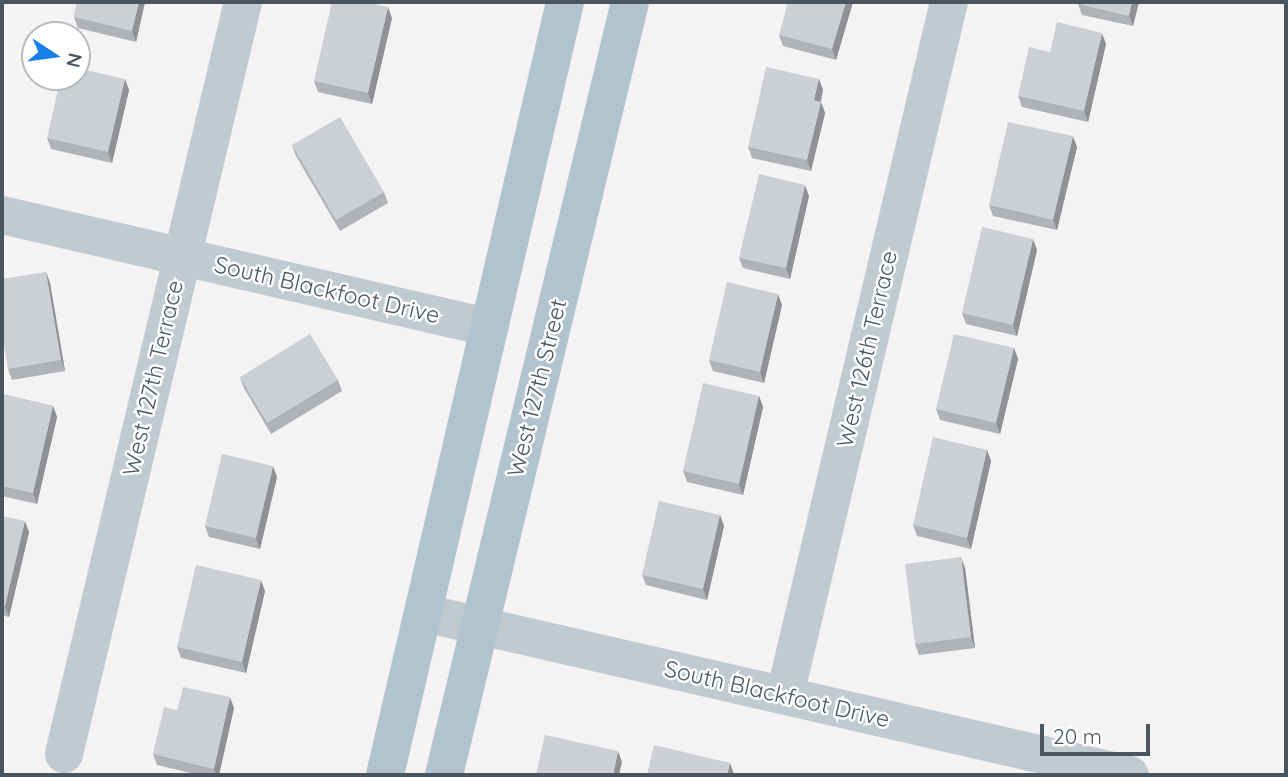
<!DOCTYPE html>
<style>
body{margin:0}
#map{position:relative;width:1288px;height:777px;overflow:hidden;background:#f4f2f2;font-family:Quicksand,sans-serif}
div>[style]{position:absolute}
[style*='--x']{left:calc(var(--x)*1px);top:calc(var(--y)*1px);width:calc(var(--w)*1px);rotate:calc(var(--a)*1deg)}
.minor>*{height:38px;margin:-19px;padding:0 19px;transform-origin:19px;border-radius:19px;background:#c0cad1}
.major>*{height:38px;margin:-19px;padding:0 19px;transform-origin:19px;border-radius:19px;background:#b2c3d0}
.wall>*{inset:0;background:#afb2b6}
.shaded-wall>*{inset:0;background:#8f9194}
.building>*{inset:0;background:#cccfd4}
span{translate:-50% -50%;white-space:nowrap;text-align:center;line-height:1.15;-webkit-text-stroke:5px #fff;paint-order:stroke}
.street-label{font-size:23px;color:#495660}
.frame{position:absolute;inset:0;border:4px solid #495660;pointer-events:none}
.north{position:absolute;left:21px;top:21px;width:70px;height:70px;box-sizing:border-box;background:#fff;border:2px solid #b6bbbf;border-radius:50%;rotate:103deg;font-size:19px;font-weight:700;line-height:28px;text-align:center;color:#495660}
.north::after{content:'';display:block;margin:auto;width:24px;height:32px;background:#177fe9;clip-path:polygon(50% 0,100% 100%,50% 72%,0 100%)}
.scale{position:absolute;left:1040px;top:724px;width:110px;height:32px;box-sizing:border-box;border:4px solid #495660;border-top:0;padding-left:9px;font-size:21px;line-height:24px;white-space:nowrap;color:#495660;-webkit-text-stroke:5px #fff;paint-order:stroke}
</style>
<div id="map">
<div class="minor">
<div style="--x:2;--y:215;--w:500;--a:13"></div>
<div style="--x:424;--y:613;--w:724;--a:12.92"></div>
<div style="--x:785;--y:695;--w:712;--a:-76.69"></div>
<div style="--x:64;--y:754;--w:773;--a:-76.61"></div>
</div>
<div class="major">
<div style="--x:385;--y:775;--w:794;--a:-76.89"></div>
<div style="--x:444;--y:775;--w:795;--a:-76.47"></div>
</div>
<div class="wall">
<div style="clip-path:polygon(77px 2px,145px 2px,136px 42px,78px 28px,74px 17px)"></div>
<div style="clip-path:polygon(853px 2px,836px 60px,783px 46px,779px 35px)"></div>
<div style="clip-path:polygon(1139px 2px,1133px 26px,1082px 15px,1078px 4px)"></div>
<div style="clip-path:polygon(392px 18px,372px 104px,318px 92px,314px 81px)"></div>
<div style="clip-path:polygon(1106px 44px,1088px 122px,1022px 107px,1018px 96px,1050px 52px)"></div>
<div style="clip-path:polygon(125px 79px,129px 90px,112px 163px,51px 149px,47px 138px)"></div>
<div style="clip-path:polygon(819px 79px,823px 90px,821px 102px,825px 113px,811px 171px,752px 158px,748px 147px)"></div>
<div style="clip-path:polygon(292px 145px,384px 192px,388px 203px,340px 231px,296px 156px)"></div>
<div style="clip-path:polygon(1077px 147px,1057px 230px,993px 216px,989px 205px)"></div>
<div style="clip-path:polygon(809px 196px,790px 279px,743px 268px,739px 258px)"></div>
<div style="clip-path:polygon(1037px 250px,1017px 336px,966px 324px,962px 313px)"></div>
<div style="clip-path:polygon(46px 272px,50px 283px,65px 371px,12px 380px,8px 369px)"></div>
<div style="clip-path:polygon(782px 305px,764px 383px,713px 371px,709px 360px)"></div>
<div style="clip-path:polygon(1014px 348px,1018px 359px,1000px 434px,940px 420px,936px 409px)"></div>
<div style="clip-path:polygon(240px 377px,338px 380px,342px 391px,271px 434px,244px 388px)"></div>
<div style="clip-path:polygon(2px 394px,53px 406px,57px 417px,37px 504px,2px 496px)"></div>
<div style="clip-path:polygon(759px 396px,763px 407px,743px 495px,687px 482px,683px 471px)"></div>
<div style="clip-path:polygon(987px 450px,991px 461px,971px 549px,917px 536px,913px 525px)"></div>
<div style="clip-path:polygon(277px 477px,260px 549px,209px 537px,205px 526px)"></div>
<div style="clip-path:polygon(720px 515px,724px 526px,707px 600px,646px 585px,642px 575px)"></div>
<div style="clip-path:polygon(2px 516px,29px 532px,9px 617px,2px 615px)"></div>
<div style="clip-path:polygon(965px 568px,975px 648px,919px 655px,915px 644px)"></div>
<div style="clip-path:polygon(265px 591px,246px 673px,181px 658px,177px 647px)"></div>
<div style="clip-path:polygon(234px 708px,219px 775px,199px 775px,157px 765px,153px 754px,177px 710px)"></div>
</div>
<div class="shaded-wall">
<div style="clip-path:polygon(139px 2px,145px 2px,136px 42px,132px 31px)"></div>
<div style="clip-path:polygon(846px 2px,853px 2px,836px 60px,832px 49px)"></div>
<div style="clip-path:polygon(1132px 2px,1139px 2px,1133px 26px,1129px 16px)"></div>
<div style="clip-path:polygon(388px 7px,392px 18px,372px 104px,368px 93px)"></div>
<div style="clip-path:polygon(1102px 33px,1106px 44px,1088px 122px,1084px 111px)"></div>
<div style="clip-path:polygon(125px 79px,129px 90px,112px 163px,108px 152px)"></div>
<div style="clip-path:polygon(819px 79px,823px 90px,818px 111px,814px 100px)"></div>
<div style="clip-path:polygon(821px 102px,825px 113px,811px 171px,807px 160px)"></div>
<div style="clip-path:polygon(1073px 136px,1077px 147px,1057px 230px,1053px 220px)"></div>
<div style="clip-path:polygon(805px 185px,809px 196px,790px 279px,786px 268px)"></div>
<div style="clip-path:polygon(1033px 239px,1037px 250px,1017px 336px,1013px 325px)"></div>
<div style="clip-path:polygon(46px 272px,50px 283px,65px 371px,61px 360px)"></div>
<div style="clip-path:polygon(778px 294px,782px 305px,764px 383px,760px 372px)"></div>
<div style="clip-path:polygon(1014px 348px,1018px 359px,1000px 434px,996px 423px)"></div>
<div style="clip-path:polygon(759px 396px,763px 407px,743px 495px,739px 484px)"></div>
<div style="clip-path:polygon(53px 406px,57px 417px,37px 504px,33px 493px)"></div>
<div style="clip-path:polygon(987px 450px,991px 461px,971px 549px,967px 538px)"></div>
<div style="clip-path:polygon(273px 466px,277px 477px,260px 549px,256px 538px)"></div>
<div style="clip-path:polygon(720px 515px,724px 526px,707px 600px,703px 589px)"></div>
<div style="clip-path:polygon(25px 521px,29px 532px,9px 617px,5px 606px)"></div>
<div style="clip-path:polygon(961px 557px,965px 568px,975px 648px,971px 637px)"></div>
<div style="clip-path:polygon(261px 580px,265px 591px,246px 673px,242px 662px)"></div>
<div style="clip-path:polygon(230px 697px,234px 708px,219px 775px,216px 775px,214px 769px)"></div>
<div style="clip-path:polygon(618px 751px,622px 762px,619px 775px,613px 775px)"></div>
<div style="clip-path:polygon(730px 763px,734px 774px,733px 775px,727px 775px)"></div>
</div>
<div class="building">
<div style="clip-path:polygon(77px 2px,139px 2px,132px 31px,74px 17px)"></div>
<div style="clip-path:polygon(332px 2px,364px 2px,388px 7px,368px 93px,314px 81px)"></div>
<div style="clip-path:polygon(788px 2px,846px 2px,832px 49px,779px 35px)"></div>
<div style="clip-path:polygon(1078px 2px,1132px 2px,1129px 16px,1078px 4px)"></div>
<div style="clip-path:polygon(1057px 22px,1102px 33px,1084px 111px,1018px 96px,1029px 47px,1050px 52px)"></div>
<div style="clip-path:polygon(766px 67px,819px 79px,814px 100px,821px 102px,807px 160px,748px 147px)"></div>
<div style="clip-path:polygon(77px 68px,125px 79px,108px 152px,47px 138px,61px 77px,77px 77px)"></div>
<div style="clip-path:polygon(340px 117px,384px 192px,336px 220px,292px 145px)"></div>
<div style="clip-path:polygon(1008px 122px,1073px 136px,1053px 220px,989px 205px)"></div>
<div style="clip-path:polygon(759px 174px,805px 185px,786px 268px,739px 258px)"></div>
<div style="clip-path:polygon(982px 227px,1033px 239px,1013px 325px,962px 313px)"></div>
<div style="clip-path:polygon(46px 272px,61px 360px,8px 369px,2px 334px,2px 279px)"></div>
<div style="clip-path:polygon(727px 282px,778px 294px,760px 372px,709px 360px)"></div>
<div style="clip-path:polygon(310px 334px,338px 380px,267px 423px,240px 377px)"></div>
<div style="clip-path:polygon(954px 334px,1014px 348px,996px 423px,936px 409px)"></div>
<div style="clip-path:polygon(703px 383px,759px 396px,739px 484px,683px 471px)"></div>
<div style="clip-path:polygon(2px 394px,53px 406px,33px 493px,2px 486px)"></div>
<div style="clip-path:polygon(933px 437px,987px 450px,967px 538px,913px 525px)"></div>
<div style="clip-path:polygon(222px 454px,273px 466px,256px 538px,205px 526px)"></div>
<div style="clip-path:polygon(659px 501px,720px 515px,703px 589px,642px 575px)"></div>
<div style="clip-path:polygon(2px 516px,25px 521px,5px 606px,2px 605px)"></div>
<div style="clip-path:polygon(961px 557px,971px 637px,915px 644px,905px 564px)"></div>
<div style="clip-path:polygon(196px 565px,261px 580px,242px 662px,177px 647px)"></div>
<div style="clip-path:polygon(183px 687px,230px 697px,214px 769px,153px 754px,164px 707px,177px 710px)"></div>
<div style="clip-path:polygon(545px 735px,618px 751px,613px 775px,536px 775px)"></div>
<div style="clip-path:polygon(654px 745px,730px 763px,727px 775px,647px 775px)"></div>
</div>
<div class="street-label">
<span style="left:327px;top:290px;rotate:13deg">South Blackfoot Drive</span>
<span style="left:867px;top:349px;rotate:-77deg">West 126th Terrace</span>
<span style="left:153px;top:378px;rotate:-77deg">West 127th Terrace</span>
<span style="left:537px;top:388px;rotate:-76deg">West 127th Street</span>
<span style="left:777px;top:694px;rotate:13deg">South Blackfoot Drive</span>
</div>
<div class="frame"></div>
<div class="north">N</div>
<div class="scale">20 m</div>
</div>
